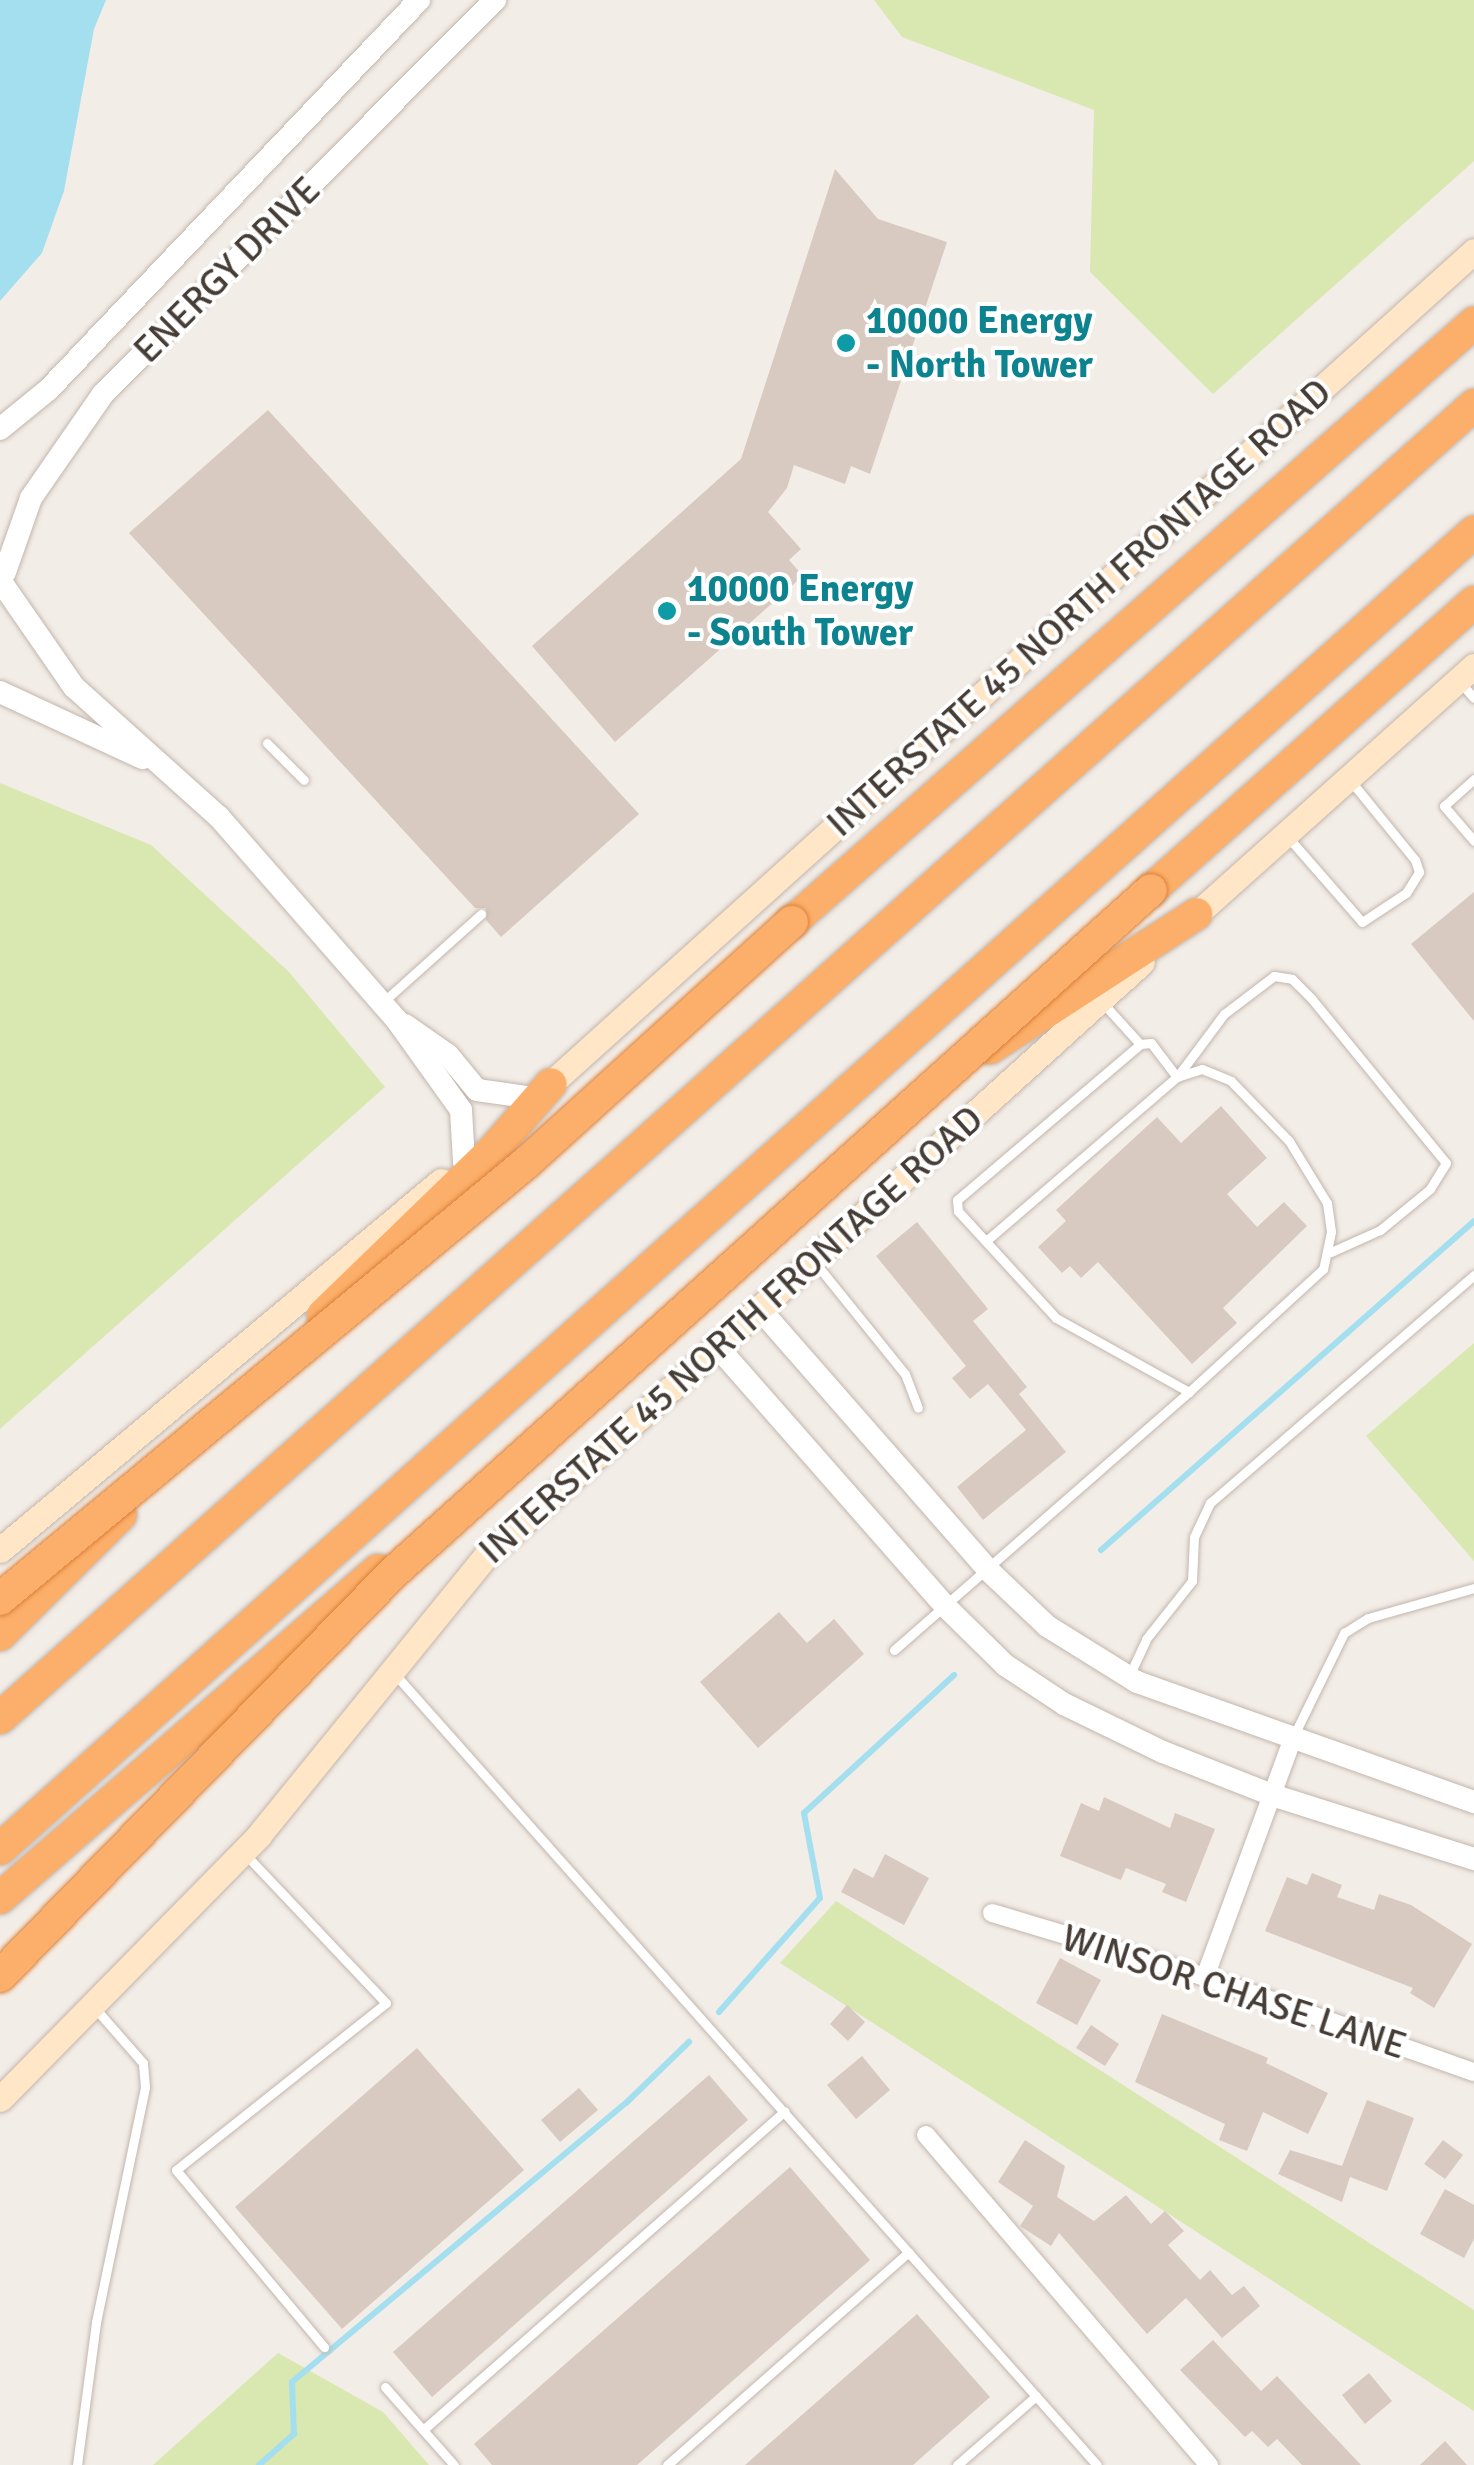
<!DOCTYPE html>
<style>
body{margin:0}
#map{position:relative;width:1474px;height:2465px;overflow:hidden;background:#f3ede7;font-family:Signika,sans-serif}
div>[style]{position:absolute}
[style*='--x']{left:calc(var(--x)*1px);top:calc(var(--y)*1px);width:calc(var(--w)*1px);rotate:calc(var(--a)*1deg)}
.green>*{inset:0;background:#d9e7b1}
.water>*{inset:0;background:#a4dfef}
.stream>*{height:6px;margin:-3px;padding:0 3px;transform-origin:3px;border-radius:3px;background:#a4dfef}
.building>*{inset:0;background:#d8cac0}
.roads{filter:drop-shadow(0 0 2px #c2b6ad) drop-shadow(0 0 2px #c2b6ad)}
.service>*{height:9px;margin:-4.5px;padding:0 4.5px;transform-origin:4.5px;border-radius:4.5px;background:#fff}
.minor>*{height:18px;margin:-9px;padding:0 9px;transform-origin:9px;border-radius:9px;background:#fff}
.tertiary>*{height:22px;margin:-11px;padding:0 11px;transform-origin:11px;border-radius:11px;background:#fff}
.secondary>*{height:25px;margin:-12.5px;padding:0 12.5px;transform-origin:12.5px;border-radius:12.5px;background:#fee6c7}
.motorway>*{height:32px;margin:-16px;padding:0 16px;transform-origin:16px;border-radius:16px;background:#fcaf6a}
.bridges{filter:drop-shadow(0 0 2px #db813a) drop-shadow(0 0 2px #db813a)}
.motorway-bridge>*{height:32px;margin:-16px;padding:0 16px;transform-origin:16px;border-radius:16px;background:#fcaf6a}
.dots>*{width:28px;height:28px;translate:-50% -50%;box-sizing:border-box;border:5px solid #fff;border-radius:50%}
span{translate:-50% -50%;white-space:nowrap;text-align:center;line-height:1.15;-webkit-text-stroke:8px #fff;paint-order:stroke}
.street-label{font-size:38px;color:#463d36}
.culture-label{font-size:38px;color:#0d838f;font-weight:700}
.left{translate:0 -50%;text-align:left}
</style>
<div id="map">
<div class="green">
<div style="clip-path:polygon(874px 0,1474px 0,1474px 161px,1213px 394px,1090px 272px,1094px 110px,902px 37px)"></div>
<div style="clip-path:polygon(0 783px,151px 845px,289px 972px,385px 1087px,0 1429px)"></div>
<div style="clip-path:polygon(1474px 1343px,1474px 1561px,1366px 1436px)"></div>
<div style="clip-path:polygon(836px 1901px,1474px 2310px,1474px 2411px,780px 1963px)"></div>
<div style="clip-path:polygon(278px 2353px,383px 2412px,429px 2465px,153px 2465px)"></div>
</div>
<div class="water">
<div style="clip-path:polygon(0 0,106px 0,94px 29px,64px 191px,42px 253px,0 301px)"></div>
</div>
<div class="stream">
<div style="--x:1101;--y:1550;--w:497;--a:-41.4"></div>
<div style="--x:719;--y:2012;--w:152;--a:-48.5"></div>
<div style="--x:820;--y:1898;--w:86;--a:-100.7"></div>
<div style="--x:804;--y:1813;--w:204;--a:-42.6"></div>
<div style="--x:259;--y:2465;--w:47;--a:-41.5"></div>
<div style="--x:294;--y:2434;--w:52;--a:-92.2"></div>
<div style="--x:292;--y:2382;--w:435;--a:-39.9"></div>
<div style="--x:626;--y:2103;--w:88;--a:-44.1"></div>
</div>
<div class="building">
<div style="clip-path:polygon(835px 169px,878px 219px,947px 242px,870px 474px,851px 466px,845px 484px,794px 465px,787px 488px,768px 512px,801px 549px,789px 560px,803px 576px,615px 742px,532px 646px,741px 459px)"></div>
<div style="clip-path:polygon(268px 410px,639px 814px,501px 937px,486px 920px,486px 908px,475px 908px,129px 533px)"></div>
<div style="clip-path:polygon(1474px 892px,1474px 1021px,1411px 944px)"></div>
<div style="clip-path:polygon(1221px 1106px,1267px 1158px,1227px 1194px,1257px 1227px,1284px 1202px,1307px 1226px,1223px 1308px,1237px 1323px,1192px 1364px,1098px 1262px,1081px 1278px,1070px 1266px,1062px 1273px,1038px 1247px,1066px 1221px,1056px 1210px,1157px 1117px,1181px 1143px)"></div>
<div style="clip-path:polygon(917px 1222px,988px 1309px,973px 1321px,1027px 1387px,1019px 1394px,1066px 1452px,983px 1520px,957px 1487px,1026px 1430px,988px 1384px,970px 1399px,952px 1378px,966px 1366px,876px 1256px)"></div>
<div style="clip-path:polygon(779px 1612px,807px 1643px,834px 1619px,864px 1654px,758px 1748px,700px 1682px)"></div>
<div style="clip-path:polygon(1104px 1797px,1170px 1828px,1175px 1813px,1215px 1829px,1186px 1902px,1162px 1892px,1166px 1884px,1126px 1868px,1121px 1880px,1060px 1856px,1081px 1803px,1099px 1811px)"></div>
<div style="clip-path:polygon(885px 1854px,929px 1878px,904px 1925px,841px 1892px,854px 1868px,873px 1878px)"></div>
<div style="clip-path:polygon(1312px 1873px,1342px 1885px,1337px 1897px,1374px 1910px,1379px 1894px,1411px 1905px,1472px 1944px,1434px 2008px,1410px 1993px,1413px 1988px,1265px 1931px,1287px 1877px,1307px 1885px)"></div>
<div style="clip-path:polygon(1060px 1958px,1101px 1980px,1077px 2025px,1036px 2003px)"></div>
<div style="clip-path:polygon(847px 2005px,865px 2022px,848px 2041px,830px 2024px)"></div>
<div style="clip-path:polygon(1162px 2014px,1268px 2058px,1266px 2063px,1328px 2093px,1308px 2134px,1263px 2112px,1247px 2151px,1219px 2140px,1225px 2124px,1135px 2082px)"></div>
<div style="clip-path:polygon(1091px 2025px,1119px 2044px,1105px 2066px,1076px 2048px)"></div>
<div style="clip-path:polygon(417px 2048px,524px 2170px,342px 2329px,235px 2207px)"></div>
<div style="clip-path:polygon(862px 2056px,890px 2090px,856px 2119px,827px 2085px)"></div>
<div style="clip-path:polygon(709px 2075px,748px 2120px,432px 2397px,393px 2352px)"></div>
<div style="clip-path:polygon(579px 2088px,598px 2110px,560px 2142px,541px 2120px)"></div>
<div style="clip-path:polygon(1367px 2100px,1414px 2118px,1387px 2191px,1350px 2177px,1342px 2202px,1278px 2174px,1290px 2150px,1342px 2166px)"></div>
<div style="clip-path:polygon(1025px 2140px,1065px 2166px,1057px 2197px,1094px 2221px,1126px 2195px,1151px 2224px,1165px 2211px,1184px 2231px,1168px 2245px,1200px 2280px,1210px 2270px,1232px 2295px,1244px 2286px,1260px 2306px,1222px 2338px,1186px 2298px,1147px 2334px,1059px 2233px,1051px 2246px,1020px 2226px,1033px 2206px,998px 2182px)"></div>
<div style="clip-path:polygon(1443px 2140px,1463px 2155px,1445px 2179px,1424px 2164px)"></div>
<div style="clip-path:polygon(790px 2167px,870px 2260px,637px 2465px,492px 2465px,474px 2444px)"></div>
<div style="clip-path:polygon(1445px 2189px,1474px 2205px,1474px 2239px,1464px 2258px,1420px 2234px)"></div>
<div style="clip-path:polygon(917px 2314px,990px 2397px,913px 2465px,745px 2465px)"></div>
<div style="clip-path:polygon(1213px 2340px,1261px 2391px,1277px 2376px,1361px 2465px,1302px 2465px,1277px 2439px,1268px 2447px,1252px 2431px,1245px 2437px,1180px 2370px)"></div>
<div style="clip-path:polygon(1369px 2373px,1392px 2401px,1365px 2424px,1342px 2395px)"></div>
<div style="clip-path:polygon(1445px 2441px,1467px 2465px,1420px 2465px)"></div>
</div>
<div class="roads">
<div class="service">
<div style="--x:1460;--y:682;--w:21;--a:49"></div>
<div style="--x:267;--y:743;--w:52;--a:45"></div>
<div style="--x:1474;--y:779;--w:40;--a:138"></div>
<div style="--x:1444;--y:806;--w:46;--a:49.4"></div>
<div style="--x:1287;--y:836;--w:114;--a:48.9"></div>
<div style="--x:1362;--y:922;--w:53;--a:-33.4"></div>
<div style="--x:1406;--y:893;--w:25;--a:-58"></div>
<div style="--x:1419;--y:872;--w:13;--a:-108"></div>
<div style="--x:1415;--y:860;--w:103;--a:-129.1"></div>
<div style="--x:1101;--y:1001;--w:58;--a:47.8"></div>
<div style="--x:383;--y:1002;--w:132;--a:-41.9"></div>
<div style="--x:1177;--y:1077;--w:26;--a:-18"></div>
<div style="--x:1202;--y:1069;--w:31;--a:22"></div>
<div style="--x:1231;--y:1081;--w:83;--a:46"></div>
<div style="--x:1289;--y:1141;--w:73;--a:58.5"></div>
<div style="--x:1327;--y:1203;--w:29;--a:82"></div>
<div style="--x:1331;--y:1232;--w:38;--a:102"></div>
<div style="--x:1323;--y:1269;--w:182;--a:137.5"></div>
<div style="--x:986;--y:1241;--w:252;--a:-40.7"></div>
<div style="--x:1177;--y:1077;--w:79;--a:-53.3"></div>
<div style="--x:1224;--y:1014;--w:63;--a:-37.2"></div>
<div style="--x:1274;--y:976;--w:18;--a:9"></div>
<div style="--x:1292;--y:979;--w:27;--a:45"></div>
<div style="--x:1311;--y:998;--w:213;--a:50.7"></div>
<div style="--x:1446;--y:1163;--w:31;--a:122"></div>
<div style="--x:1430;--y:1189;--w:65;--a:140.6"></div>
<div style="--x:1380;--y:1230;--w:54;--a:155.8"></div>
<div style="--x:813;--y:1260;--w:146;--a:51.1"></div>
<div style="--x:905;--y:1374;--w:36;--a:69"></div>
<div style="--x:894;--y:1650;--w:392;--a:-41.2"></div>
<div style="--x:1189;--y:1392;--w:152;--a:-150.9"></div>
<div style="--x:1056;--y:1318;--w:145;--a:-132.5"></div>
<div style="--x:958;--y:1211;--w:11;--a:-95"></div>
<div style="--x:957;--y:1200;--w:240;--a:-40.4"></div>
<div style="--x:1140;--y:1044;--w:11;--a:-5"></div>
<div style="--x:1151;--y:1043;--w:43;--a:52.6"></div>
<div style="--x:393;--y:1672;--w:1060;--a:48.4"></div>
<div style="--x:1130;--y:1674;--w:38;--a:-65"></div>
<div style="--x:1146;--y:1639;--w:74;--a:-51.6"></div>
<div style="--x:1192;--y:1581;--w:44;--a:-87.4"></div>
<div style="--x:1194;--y:1537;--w:38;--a:-65"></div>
<div style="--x:1210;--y:1503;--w:349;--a:-40.8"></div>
<div style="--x:1294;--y:1735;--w:114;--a:-63.9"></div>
<div style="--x:1344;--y:1633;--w:28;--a:-32"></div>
<div style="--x:1368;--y:1618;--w:110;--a:-15.8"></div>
<div style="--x:245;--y:1854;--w:205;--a:46.6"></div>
<div style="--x:386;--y:2003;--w:268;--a:141.5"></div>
<div style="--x:176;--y:2170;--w:231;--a:50.1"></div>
<div style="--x:385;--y:2387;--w:104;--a:48.5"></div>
<div style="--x:423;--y:2430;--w:482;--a:-41.4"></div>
<div style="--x:77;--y:2465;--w:144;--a:-82.4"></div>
<div style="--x:96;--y:2322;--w:240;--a:-78.2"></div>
<div style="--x:145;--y:2087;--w:24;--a:-95"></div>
<div style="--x:143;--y:2063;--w:74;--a:-131.2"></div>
<div style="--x:667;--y:2465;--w:322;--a:-41.4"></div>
<div style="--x:957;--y:2465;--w:105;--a:-41.1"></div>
</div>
<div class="minor">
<div style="--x:992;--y:1913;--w:222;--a:16.7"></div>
<div style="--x:1205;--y:1977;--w:285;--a:19.5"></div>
<div style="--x:1205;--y:1977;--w:255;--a:-69.8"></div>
<div style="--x:926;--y:2135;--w:435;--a:49.4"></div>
</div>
<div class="tertiary">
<div style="--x:0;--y:429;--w:63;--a:-39.2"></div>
<div style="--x:49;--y:389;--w:537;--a:-46.43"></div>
<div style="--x:5;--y:572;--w:78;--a:-70.6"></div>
<div style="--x:31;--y:498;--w:126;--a:-55.3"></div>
<div style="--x:103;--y:394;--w:556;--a:-45.15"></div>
<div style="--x:4;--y:586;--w:123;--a:55.3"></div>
<div style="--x:74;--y:687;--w:195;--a:41.9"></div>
<div style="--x:219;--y:817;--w:269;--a:48.8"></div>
<div style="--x:396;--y:1019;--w:112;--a:54.5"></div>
<div style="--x:461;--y:1110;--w:52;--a:86.7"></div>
<div style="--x:0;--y:692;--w:157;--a:24.9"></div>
<div style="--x:405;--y:1025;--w:52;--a:34.9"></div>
<div style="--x:448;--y:1055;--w:45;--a:50.4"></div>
<div style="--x:477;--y:1090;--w:58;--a:8"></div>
<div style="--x:758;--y:1307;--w:348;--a:48.8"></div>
<div style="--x:987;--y:1569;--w:83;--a:43.5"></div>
<div style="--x:1047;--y:1626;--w:106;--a:31.9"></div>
<div style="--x:1137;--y:1682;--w:358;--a:19.6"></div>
<div style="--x:715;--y:1344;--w:347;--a:48.7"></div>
<div style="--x:944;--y:1605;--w:86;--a:44.5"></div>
<div style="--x:1005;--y:1665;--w:71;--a:33.5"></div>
<div style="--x:1064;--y:1704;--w:110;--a:25.9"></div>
<div style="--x:1163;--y:1752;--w:117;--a:21.5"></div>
<div style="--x:1272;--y:1795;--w:212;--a:17.6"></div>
</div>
<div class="secondary">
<div style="--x:1183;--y:926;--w:390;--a:-41.8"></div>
<div style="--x:538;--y:1095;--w:1260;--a:-42.04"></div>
<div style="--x:0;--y:1550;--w:575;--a:-39.92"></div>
<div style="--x:0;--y:2099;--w:370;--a:-45.5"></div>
<div style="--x:259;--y:1835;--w:358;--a:-50.9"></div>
<div style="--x:485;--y:1557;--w:886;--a:-42.16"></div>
</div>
<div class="motorway">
<div style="--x:1151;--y:890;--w:433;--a:-41.7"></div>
<div style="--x:792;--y:922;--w:908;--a:-41.29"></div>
<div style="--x:990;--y:1048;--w:246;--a:-33"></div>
<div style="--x:323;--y:1315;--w:238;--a:-44.1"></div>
<div style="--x:494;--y:1149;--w:86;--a:-48.8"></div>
<div style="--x:0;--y:1635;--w:170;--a:-44.8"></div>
<div style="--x:0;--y:1718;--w:1974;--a:-41.69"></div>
<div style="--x:0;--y:1849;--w:1977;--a:-41.78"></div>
<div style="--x:0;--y:1898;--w:500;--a:-40.95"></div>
</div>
</div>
<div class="bridges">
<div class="motorway-bridge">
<div style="--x:0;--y:1599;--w:683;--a:-39.66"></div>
<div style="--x:526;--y:1163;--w:359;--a:-42.2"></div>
<div style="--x:0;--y:1976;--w:563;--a:-45.72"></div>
<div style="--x:393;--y:1573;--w:1020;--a:-42.02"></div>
</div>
</div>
<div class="dots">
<div style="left:846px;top:343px;background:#0f9aa8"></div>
<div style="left:667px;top:611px;background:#0f9aa8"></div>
</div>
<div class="street-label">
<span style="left:227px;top:270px;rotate:-45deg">ENERGY DRIVE</span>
<span style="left:1079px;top:608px;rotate:-42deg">INTERSTATE 45 NORTH FRONTAGE ROAD</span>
<span style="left:731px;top:1335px;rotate:-42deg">INTERSTATE 45 NORTH FRONTAGE ROAD</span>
<span style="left:1234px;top:1992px;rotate:18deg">WINSOR CHASE LANE</span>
</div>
<div class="culture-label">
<span class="left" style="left:866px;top:343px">10000 Energy<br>- North Tower</span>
<span class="left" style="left:687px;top:611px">10000 Energy<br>- South Tower</span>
</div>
</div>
